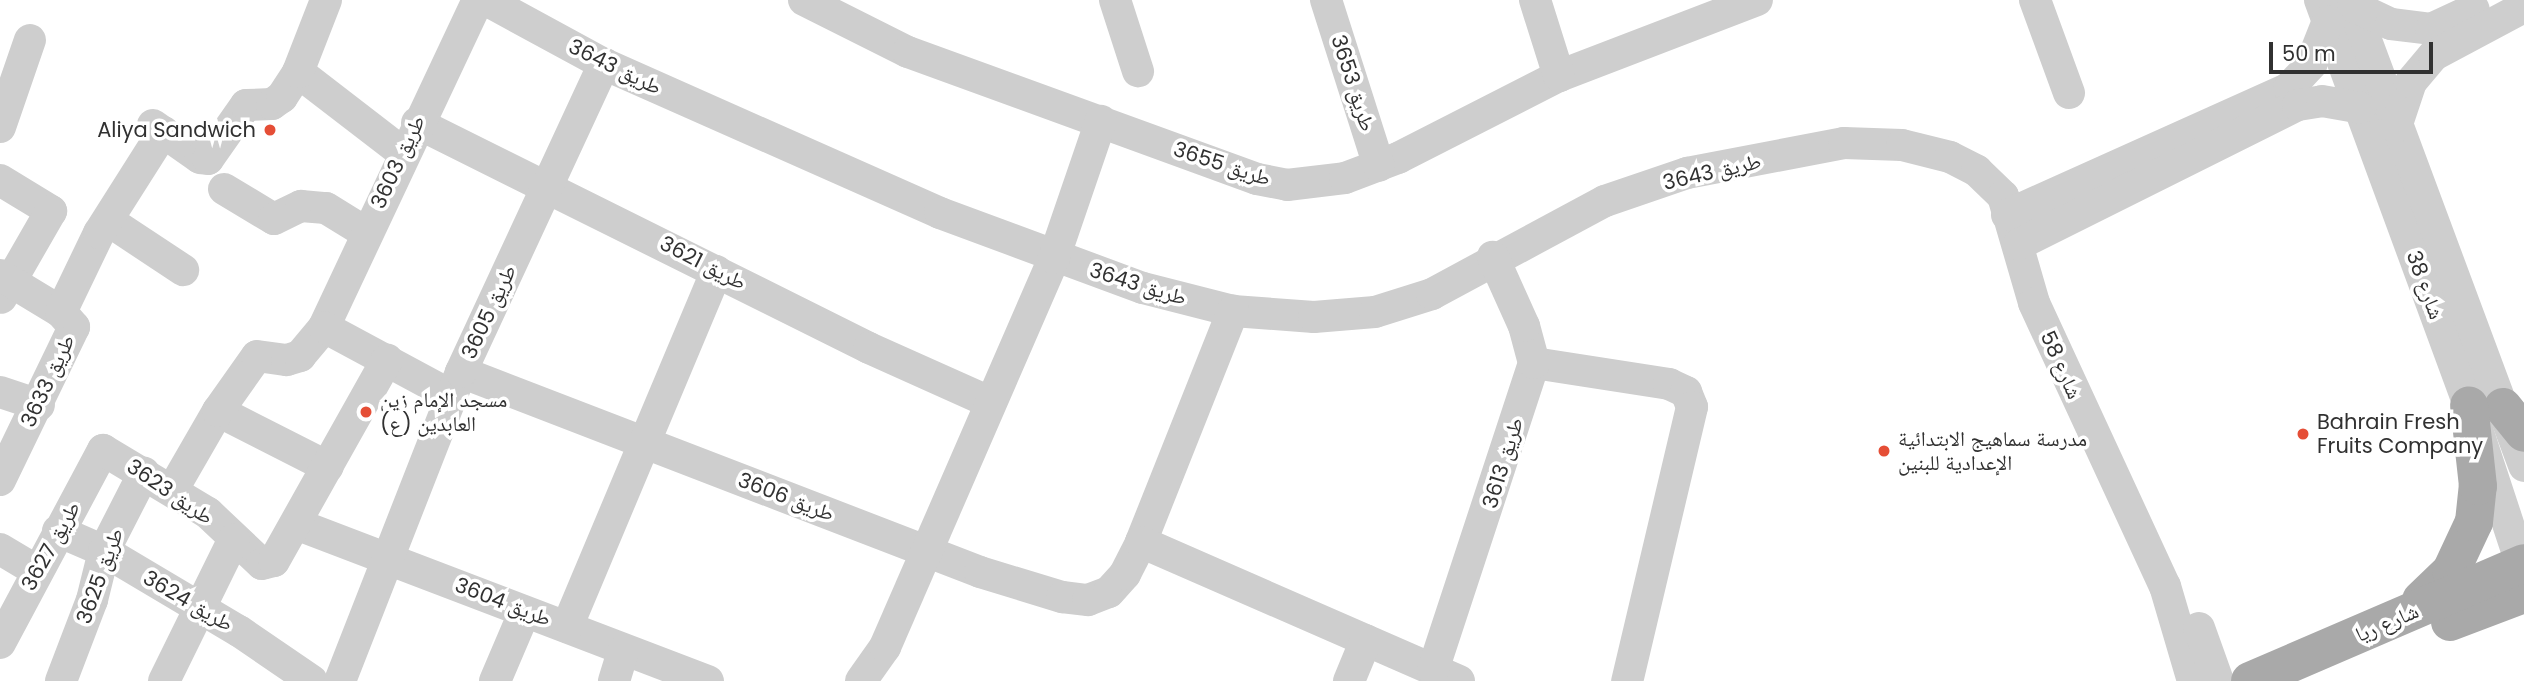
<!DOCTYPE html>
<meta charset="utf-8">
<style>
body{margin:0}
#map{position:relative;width:2524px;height:681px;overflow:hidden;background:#fff;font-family:Poppins,"Noto Naskh Arabic",sans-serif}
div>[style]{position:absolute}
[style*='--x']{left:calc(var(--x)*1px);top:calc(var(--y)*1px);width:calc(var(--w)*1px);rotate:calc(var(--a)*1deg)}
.minor>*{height:32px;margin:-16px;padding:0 16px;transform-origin:16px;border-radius:16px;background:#cecece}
.major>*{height:38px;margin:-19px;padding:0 19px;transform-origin:19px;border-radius:19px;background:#a9a9a9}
.dots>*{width:19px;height:19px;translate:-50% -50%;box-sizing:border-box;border:4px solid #fff;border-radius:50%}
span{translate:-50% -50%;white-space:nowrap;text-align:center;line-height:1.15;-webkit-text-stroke:7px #fff;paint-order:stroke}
.street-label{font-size:21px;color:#313131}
.poi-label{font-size:21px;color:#313131}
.right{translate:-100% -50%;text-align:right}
.left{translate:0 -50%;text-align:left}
.scale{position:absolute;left:2269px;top:42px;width:164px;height:32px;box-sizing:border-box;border:4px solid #313131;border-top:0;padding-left:9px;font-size:21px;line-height:24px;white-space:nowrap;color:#313131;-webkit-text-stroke:5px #fff;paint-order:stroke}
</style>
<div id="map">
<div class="minor">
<div style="--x:486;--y:0;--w:134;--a:28.5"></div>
<div style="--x:604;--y:64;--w:368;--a:23.9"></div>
<div style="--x:940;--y:213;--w:216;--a:20.3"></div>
<div style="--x:1143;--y:288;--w:93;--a:14.3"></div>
<div style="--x:1233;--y:311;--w:81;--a:4.2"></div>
<div style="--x:1314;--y:317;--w:61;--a:-4.7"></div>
<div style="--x:1375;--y:312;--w:60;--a:-17.5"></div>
<div style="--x:1432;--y:294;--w:196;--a:-28.3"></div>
<div style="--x:1605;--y:201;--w:87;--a:-18.9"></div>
<div style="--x:1687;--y:173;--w:160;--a:-10.8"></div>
<div style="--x:1844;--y:143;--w:58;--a:2"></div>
<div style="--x:1902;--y:145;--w:49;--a:14"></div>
<div style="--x:1950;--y:157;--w:30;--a:27"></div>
<div style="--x:1977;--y:171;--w:36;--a:44"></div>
<div style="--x:2003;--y:196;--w:111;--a:73.8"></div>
<div style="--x:2034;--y:303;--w:312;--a:65.2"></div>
<div style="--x:2165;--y:586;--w:99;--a:73.6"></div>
<div style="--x:804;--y:0;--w:116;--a:26.6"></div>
<div style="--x:908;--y:52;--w:371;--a:20"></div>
<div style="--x:1257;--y:179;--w:31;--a:11"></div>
<div style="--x:1287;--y:185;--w:58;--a:-6.9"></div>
<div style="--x:1345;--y:178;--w:57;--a:-20.7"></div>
<div style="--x:1398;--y:158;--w:181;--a:-27"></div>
<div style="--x:1559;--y:76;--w:212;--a:-21"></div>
<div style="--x:1115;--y:0;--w:75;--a:72.1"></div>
<div style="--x:1326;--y:0;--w:174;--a:72.3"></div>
<div style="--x:1535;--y:0;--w:80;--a:72.5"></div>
<div style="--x:2035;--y:0;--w:99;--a:69.9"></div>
<div style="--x:2320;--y:0;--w:432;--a:69.8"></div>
<div style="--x:2469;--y:405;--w:176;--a:71.8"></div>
<div style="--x:2351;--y:0;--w:497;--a:69.6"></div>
<div style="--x:2353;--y:6;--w:42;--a:25.3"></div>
<div style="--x:2391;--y:24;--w:40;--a:7.1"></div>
<div style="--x:2431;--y:29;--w:47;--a:-24.9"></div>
<div style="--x:298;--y:72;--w:133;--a:37.6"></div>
<div style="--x:417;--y:123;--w:505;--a:26.46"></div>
<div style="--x:869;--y:348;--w:133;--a:24.1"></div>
<div style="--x:153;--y:125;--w:57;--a:35.1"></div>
<div style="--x:200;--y:158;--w:8;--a:7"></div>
<div style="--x:208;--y:159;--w:66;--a:-54.9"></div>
<div style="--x:246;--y:105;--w:26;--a:-2"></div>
<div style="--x:272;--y:104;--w:12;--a:-35"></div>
<div style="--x:282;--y:97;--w:30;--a:-57"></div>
<div style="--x:298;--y:72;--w:77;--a:-68.7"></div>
<div style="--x:0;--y:127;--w:92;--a:-71"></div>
<div style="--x:2396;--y:127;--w:47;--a:-71.6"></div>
<div style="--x:2411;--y:82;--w:35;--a:-50"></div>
<div style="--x:2434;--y:55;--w:102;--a:-28.1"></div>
<div style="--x:0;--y:180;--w:60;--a:31.3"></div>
<div style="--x:51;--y:211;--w:100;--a:119.9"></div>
<div style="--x:224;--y:189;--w:58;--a:31"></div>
<div style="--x:274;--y:219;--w:30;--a:-26"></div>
<div style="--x:301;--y:206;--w:25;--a:5"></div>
<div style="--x:326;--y:208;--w:46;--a:31.6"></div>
<div style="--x:2007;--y:215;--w:309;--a:-24.2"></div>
<div style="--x:2289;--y:88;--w:33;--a:-47"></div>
<div style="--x:2311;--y:64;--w:46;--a:-68.4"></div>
<div style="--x:109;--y:221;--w:89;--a:33.5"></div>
<div style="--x:2019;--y:244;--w:312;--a:-26.5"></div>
<div style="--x:2298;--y:105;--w:24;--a:-9"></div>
<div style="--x:2322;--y:101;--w:39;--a:10"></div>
<div style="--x:0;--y:275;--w:71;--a:31.2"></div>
<div style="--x:61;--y:312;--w:20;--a:49"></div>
<div style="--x:74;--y:327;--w:170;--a:115.8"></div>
<div style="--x:61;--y:312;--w:88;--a:-64.3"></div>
<div style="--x:99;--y:233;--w:120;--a:-57.6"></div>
<div style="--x:324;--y:327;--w:361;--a:-64.8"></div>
<div style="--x:1534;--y:363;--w:137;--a:8.8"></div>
<div style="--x:1669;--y:384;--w:19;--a:25"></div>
<div style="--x:1686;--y:392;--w:16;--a:68"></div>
<div style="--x:1692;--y:407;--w:282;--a:103.3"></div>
<div style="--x:461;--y:372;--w:556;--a:21.07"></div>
<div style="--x:980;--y:572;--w:86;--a:17"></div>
<div style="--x:1062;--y:597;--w:26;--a:7"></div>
<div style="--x:1088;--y:600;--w:22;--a:-21"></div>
<div style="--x:1109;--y:592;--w:24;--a:-48"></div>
<div style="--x:1125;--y:574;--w:36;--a:-63"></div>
<div style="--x:1141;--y:542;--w:249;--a:-68.3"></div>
<div style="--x:0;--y:392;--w:41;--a:18.4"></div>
<div style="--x:218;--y:411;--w:123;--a:27"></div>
<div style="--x:173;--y:489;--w:90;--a:-60"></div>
<div style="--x:218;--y:411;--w:67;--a:-54.7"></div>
<div style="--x:257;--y:356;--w:30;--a:8"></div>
<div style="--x:287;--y:360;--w:14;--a:-17"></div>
<div style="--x:300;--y:356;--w:38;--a:-50"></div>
<div style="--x:324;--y:327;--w:145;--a:28.3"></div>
<div style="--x:296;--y:524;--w:441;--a:20.9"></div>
<div style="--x:58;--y:531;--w:50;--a:23.5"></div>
<div style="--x:104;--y:551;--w:157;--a:30.7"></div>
<div style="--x:239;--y:631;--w:88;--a:34.4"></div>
<div style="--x:1141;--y:542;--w:347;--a:23.6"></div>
<div style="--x:0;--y:549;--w:43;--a:30.7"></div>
<div style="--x:567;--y:627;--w:386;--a:-67.2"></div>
<div style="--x:2199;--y:628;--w:56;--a:70.3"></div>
<div style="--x:0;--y:643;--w:219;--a:-61.9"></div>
<div style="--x:103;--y:450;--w:122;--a:31"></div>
<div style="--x:208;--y:513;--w:74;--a:43.4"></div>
<div style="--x:262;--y:564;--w:12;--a:-14"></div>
<div style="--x:274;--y:561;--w:231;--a:-60.7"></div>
<div style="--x:1433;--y:670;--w:323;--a:-71.8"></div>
<div style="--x:1534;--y:363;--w:38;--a:-105"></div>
<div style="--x:1524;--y:326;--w:76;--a:-114.2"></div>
<div style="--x:61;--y:681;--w:87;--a:-69.1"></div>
<div style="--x:92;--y:600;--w:50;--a:-76.2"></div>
<div style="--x:104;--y:551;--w:88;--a:-62.9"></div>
<div style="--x:164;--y:681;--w:158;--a:-63.8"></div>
<div style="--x:340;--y:681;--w:332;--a:-68.6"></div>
<div style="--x:461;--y:372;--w:340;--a:-65.1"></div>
<div style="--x:495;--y:681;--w:74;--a:-66.9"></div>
<div style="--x:614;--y:681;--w:31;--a:-73"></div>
<div style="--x:861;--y:681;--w:42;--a:-54.8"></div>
<div style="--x:885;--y:647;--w:424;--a:-66.5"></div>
<div style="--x:1054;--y:258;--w:145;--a:-71.1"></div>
<div style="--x:1349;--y:681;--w:44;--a:-67.5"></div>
</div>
<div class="major">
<div style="--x:2503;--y:407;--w:33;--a:51"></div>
<div style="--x:2421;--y:600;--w:42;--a:-44"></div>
<div style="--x:2451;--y:571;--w:54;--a:-64.9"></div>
<div style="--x:2474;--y:522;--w:36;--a:-84"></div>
<div style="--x:2478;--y:486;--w:81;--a:-96.3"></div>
<div style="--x:2450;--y:622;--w:79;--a:-20.7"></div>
<div style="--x:2250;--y:681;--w:298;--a:-23.3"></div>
</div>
<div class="dots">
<div style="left:270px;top:130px;background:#e54e36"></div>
<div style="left:366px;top:412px;background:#e54e36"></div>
<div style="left:2303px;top:434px;background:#e54e36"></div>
<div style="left:1884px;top:451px;background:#e54e36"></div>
</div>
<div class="street-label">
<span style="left:615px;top:67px;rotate:26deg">طريق 3643</span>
<span style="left:1353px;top:83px;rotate:72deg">طريق 3653</span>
<span style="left:398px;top:162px;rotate:-65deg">طريق 3603</span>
<span style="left:1222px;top:164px;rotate:18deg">طريق 3655</span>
<span style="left:1712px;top:172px;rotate:-13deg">طريق 3643</span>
<span style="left:703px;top:263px;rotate:27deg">طريق 3621</span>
<span style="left:1138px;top:284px;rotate:17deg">طريق 3643</span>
<span style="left:2425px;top:285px;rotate:70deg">شارع 38</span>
<span style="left:489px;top:312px;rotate:-65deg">طريق 3605</span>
<span style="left:2061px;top:365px;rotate:66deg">شارع 58</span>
<span style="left:48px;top:381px;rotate:-65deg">طريق 3633</span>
<span style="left:1503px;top:463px;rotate:-73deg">طريق 3613</span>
<span style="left:170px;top:492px;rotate:34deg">طريق 3623</span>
<span style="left:786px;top:497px;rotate:21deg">طريق 3606</span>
<span style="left:51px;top:546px;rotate:-61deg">طريق 3627</span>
<span style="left:100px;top:576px;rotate:-70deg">طريق 3625</span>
<span style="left:188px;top:601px;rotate:30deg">طريق 3624</span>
<span style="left:503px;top:602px;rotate:21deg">طريق 3604</span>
<span style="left:2387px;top:623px;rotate:-23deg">شارع ريا</span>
</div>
<div class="poi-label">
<span class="right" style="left:256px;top:130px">Aliya Sandwich</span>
<span class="left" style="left:380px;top:412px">مسجد الإمام زين<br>العابدين (ع)</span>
<span class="left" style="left:2317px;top:434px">Bahrain Fresh<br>Fruits Company</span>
<span class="left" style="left:1898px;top:451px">مدرسة سماهيج الابتدائية<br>الإعدادية للبنين</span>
</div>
<div class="scale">50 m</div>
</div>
